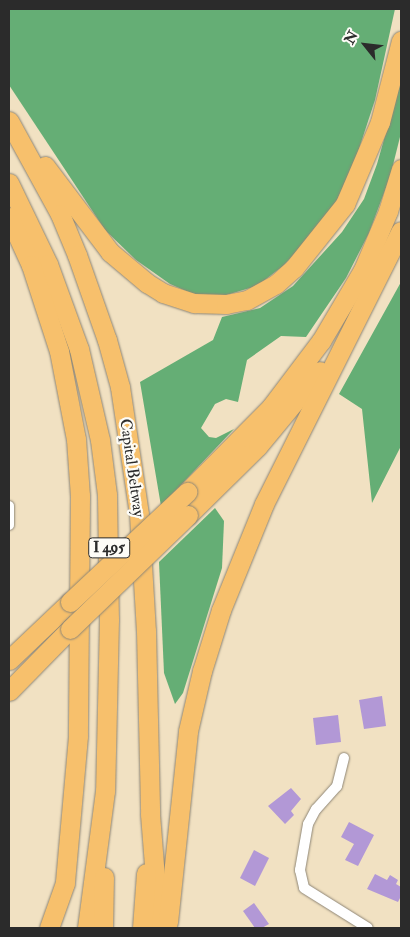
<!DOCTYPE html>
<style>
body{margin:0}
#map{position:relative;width:410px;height:937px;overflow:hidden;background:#f1e1c2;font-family:"IM FELL Double Pica",serif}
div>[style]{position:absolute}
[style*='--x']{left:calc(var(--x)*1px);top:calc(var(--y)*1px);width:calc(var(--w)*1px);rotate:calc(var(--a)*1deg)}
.forest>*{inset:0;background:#65ae75}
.building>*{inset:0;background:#b298d6}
.roads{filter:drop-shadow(0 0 1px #8e8676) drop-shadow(0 0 1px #8e8676)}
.minor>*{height:10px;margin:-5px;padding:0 5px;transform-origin:5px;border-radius:5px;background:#fff}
.motorway>*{height:19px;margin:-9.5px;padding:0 9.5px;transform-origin:9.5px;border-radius:9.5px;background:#f7c06c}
.bridges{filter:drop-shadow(0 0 1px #8e8676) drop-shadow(0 0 1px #8e8676)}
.motorway-bridge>*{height:19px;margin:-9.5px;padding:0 9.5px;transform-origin:9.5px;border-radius:9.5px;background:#f7c06c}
span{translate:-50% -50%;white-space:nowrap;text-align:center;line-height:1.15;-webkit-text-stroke:4.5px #fdfcf7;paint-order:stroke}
.shield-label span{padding:1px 4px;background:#fdfcf7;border:1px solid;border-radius:4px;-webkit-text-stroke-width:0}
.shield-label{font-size:15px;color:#2b2b2b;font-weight:700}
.street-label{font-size:16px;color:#2b2b2b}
.frame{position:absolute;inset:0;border:10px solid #2b2b2b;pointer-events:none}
.north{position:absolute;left:340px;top:20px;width:50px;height:50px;-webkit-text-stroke:4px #fdfcf7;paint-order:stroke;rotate:299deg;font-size:14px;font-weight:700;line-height:20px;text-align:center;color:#2b2b2b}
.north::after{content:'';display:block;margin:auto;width:18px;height:22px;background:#2b2b2b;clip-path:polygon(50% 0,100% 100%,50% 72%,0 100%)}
</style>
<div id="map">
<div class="forest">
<div style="clip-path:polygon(9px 9px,395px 9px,375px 100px,354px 164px,336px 202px,313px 234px,283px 266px,257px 286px,223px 296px,193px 294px,170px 284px,136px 260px,105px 230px,9px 85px)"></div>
<div style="clip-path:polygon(401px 80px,401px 133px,390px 177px,369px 233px,346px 278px,306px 337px,281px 336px,247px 360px,238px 402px,226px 399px,215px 404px,201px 428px,209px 437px,216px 438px,234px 429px,161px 506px,140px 382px,213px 340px,222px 317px,260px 308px,293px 286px,342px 232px,364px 199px,377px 164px)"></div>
<div style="clip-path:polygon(401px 282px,401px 446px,372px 503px,362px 409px,339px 394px)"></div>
<div style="clip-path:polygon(215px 508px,224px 521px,222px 568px,183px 693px,175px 704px,164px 673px,159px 562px)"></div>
</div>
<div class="building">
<div style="clip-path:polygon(382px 696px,386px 726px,364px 729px,359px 700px)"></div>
<div style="clip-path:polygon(338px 715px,341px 742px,316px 745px,313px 718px)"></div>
<div style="clip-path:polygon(291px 788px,301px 799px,291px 811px,294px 815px,285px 824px,268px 806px)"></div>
<div style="clip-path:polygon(349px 822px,374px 835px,358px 866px,345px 860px,354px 844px,341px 837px)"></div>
<div style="clip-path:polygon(254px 850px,269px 858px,255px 886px,240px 878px)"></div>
<div style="clip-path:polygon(375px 874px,387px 880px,390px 875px,398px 880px,396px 884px,401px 887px,401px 896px,398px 902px,367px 889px)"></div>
<div style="clip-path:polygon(254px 903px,269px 924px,262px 928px,255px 928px,243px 911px)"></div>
</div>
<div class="roads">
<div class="minor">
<div style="--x:9;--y:506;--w:19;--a:90"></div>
<div style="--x:344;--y:758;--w:29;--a:104"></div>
<div style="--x:337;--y:786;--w:31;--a:132"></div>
<div style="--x:316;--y:809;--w:17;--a:118"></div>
<div style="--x:308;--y:824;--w:47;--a:99.9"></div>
<div style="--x:300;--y:870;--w:18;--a:77"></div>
<div style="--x:304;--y:888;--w:75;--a:32"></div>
</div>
<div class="motorway">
<div style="--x:9;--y:121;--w:106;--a:61.3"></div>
<div style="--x:60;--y:214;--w:44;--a:67.5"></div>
<div style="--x:77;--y:255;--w:90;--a:70.6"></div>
<div style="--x:107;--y:340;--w:49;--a:74.5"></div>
<div style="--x:120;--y:387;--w:128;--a:81.5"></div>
<div style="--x:139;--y:514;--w:117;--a:86.6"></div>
<div style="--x:146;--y:631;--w:183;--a:88.7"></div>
<div style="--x:150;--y:814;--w:114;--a:85.5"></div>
<div style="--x:45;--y:166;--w:108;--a:52.9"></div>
<div style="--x:110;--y:252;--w:48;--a:40"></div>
<div style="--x:147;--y:283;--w:19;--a:32"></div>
<div style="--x:163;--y:293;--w:33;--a:18"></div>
<div style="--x:194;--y:303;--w:32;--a:2"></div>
<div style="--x:226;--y:304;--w:21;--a:-11"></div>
<div style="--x:247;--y:300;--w:33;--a:-29"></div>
<div style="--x:276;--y:284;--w:24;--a:-42"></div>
<div style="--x:294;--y:268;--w:82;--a:-51.4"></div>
<div style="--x:345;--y:204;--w:89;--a:-66.9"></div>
<div style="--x:380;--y:122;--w:84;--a:-75.5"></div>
<div style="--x:9;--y:183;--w:90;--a:64.3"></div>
<div style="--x:48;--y:264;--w:90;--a:70"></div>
<div style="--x:79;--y:349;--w:93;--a:77"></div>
<div style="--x:100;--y:440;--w:55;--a:82.7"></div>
<div style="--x:107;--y:495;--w:124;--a:89.1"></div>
<div style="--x:109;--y:619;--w:172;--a:91.3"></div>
<div style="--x:105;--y:791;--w:138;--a:97.5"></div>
<div style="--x:9;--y:217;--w:53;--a:65.4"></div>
<div style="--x:31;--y:265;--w:90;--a:72"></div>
<div style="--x:59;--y:351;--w:90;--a:79.1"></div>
<div style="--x:76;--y:439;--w:57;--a:86"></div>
<div style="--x:80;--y:496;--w:240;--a:90.5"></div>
<div style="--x:78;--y:736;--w:148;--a:95.1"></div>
<div style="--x:65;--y:883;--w:48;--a:109.6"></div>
<div style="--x:187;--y:492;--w:120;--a:-45.3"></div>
<div style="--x:271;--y:407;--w:83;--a:-52.9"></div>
<div style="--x:321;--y:341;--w:82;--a:-59.4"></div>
<div style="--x:363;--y:270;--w:64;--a:-67"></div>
<div style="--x:388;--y:211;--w:44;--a:-72.8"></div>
<div style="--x:188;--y:515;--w:98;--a:-44.6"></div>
<div style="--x:258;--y:446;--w:97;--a:-50.4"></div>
<div style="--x:9;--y:660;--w:84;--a:-43.6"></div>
<div style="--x:9;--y:691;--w:87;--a:-45.5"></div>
<div style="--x:168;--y:922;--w:192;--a:-84"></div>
<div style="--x:188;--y:731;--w:62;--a:-76.9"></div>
<div style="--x:202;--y:671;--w:64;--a:-72.7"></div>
<div style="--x:221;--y:610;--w:114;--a:-67.9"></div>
<div style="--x:264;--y:504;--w:305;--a:-63.4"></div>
<div style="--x:103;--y:928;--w:51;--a:-88.9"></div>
<div style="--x:142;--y:928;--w:55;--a:-85.8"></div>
</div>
</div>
<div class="bridges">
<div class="motorway-bridge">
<div style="--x:70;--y:602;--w:161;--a:-43.2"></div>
<div style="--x:70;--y:629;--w:164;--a:-44"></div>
</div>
</div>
<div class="shield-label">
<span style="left:109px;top:548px">I 495</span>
</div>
<div class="street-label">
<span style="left:132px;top:468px;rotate:82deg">Capital Beltway</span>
</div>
<div class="frame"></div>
<div class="north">N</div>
</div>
